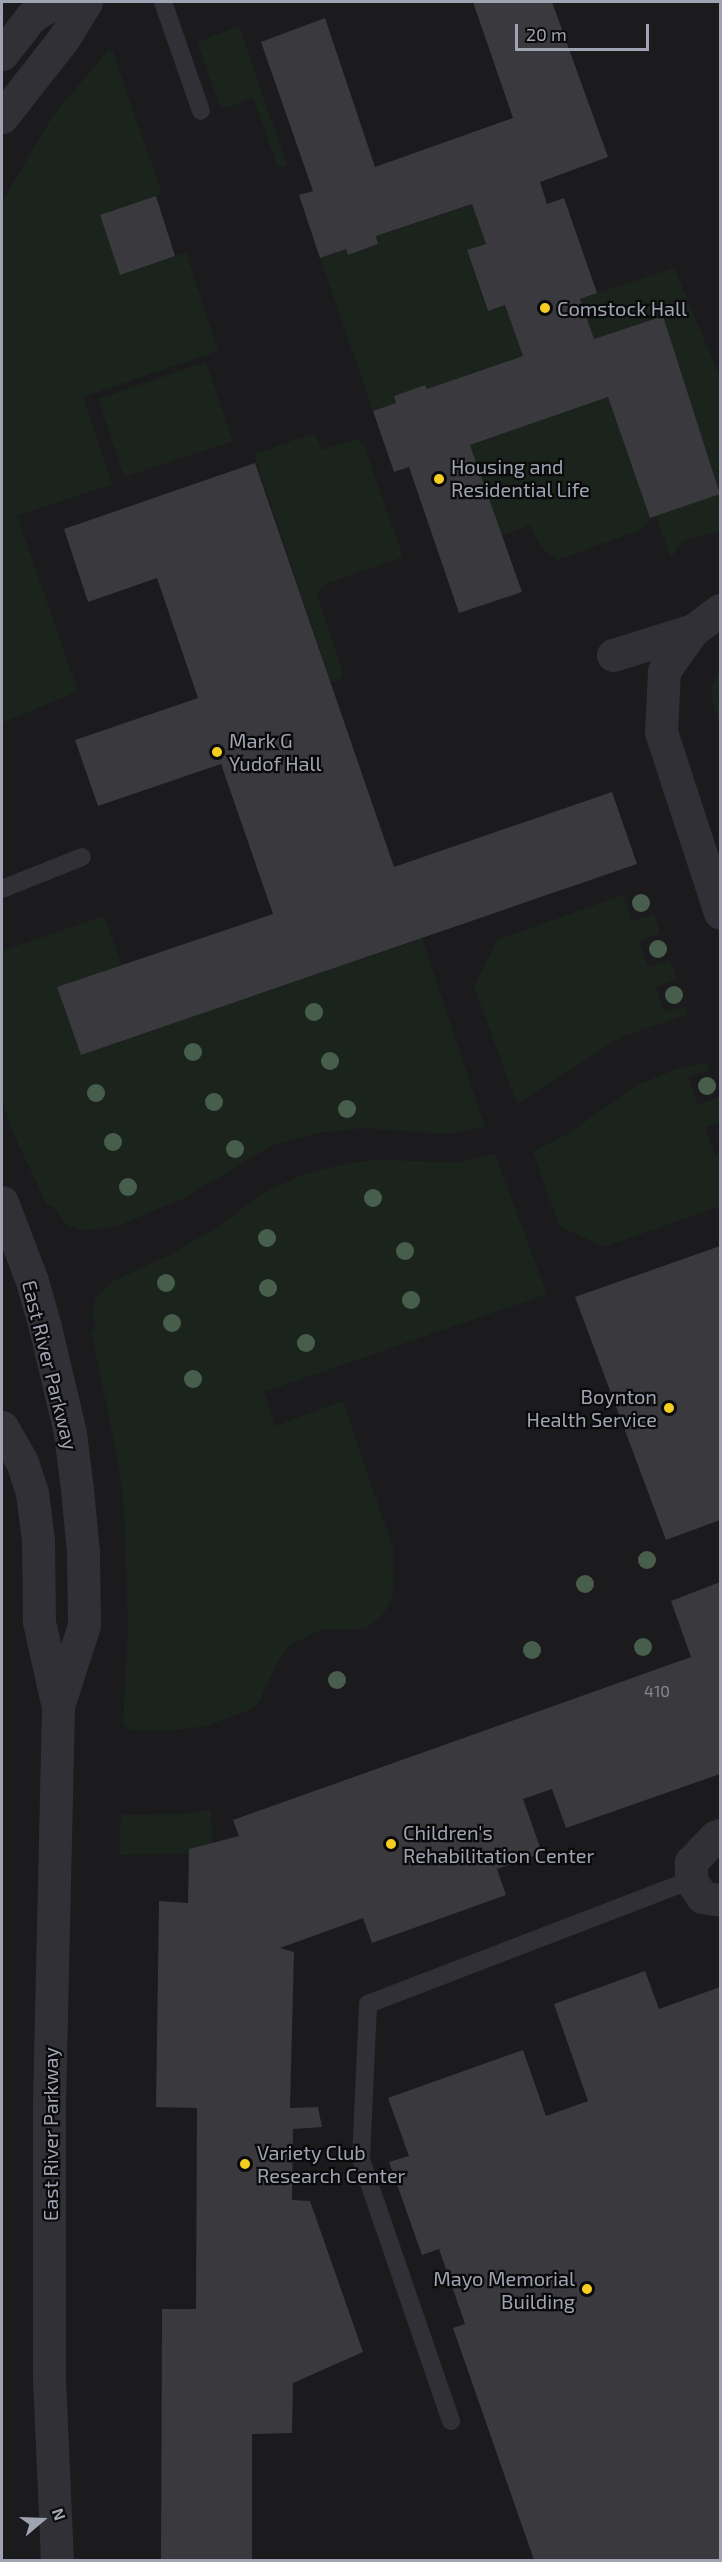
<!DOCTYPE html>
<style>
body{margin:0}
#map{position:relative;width:722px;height:2562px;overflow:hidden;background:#0f0f11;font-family:"Exo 2",sans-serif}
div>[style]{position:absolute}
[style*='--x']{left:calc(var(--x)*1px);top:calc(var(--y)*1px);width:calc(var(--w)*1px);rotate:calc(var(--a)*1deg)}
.built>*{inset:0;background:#1b1b1e}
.green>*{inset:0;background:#1b231d}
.building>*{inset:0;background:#39393e}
.service>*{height:18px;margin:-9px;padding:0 9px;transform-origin:9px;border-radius:9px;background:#303036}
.minor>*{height:33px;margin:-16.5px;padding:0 16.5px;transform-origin:16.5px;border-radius:16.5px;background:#303036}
.tertiary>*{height:33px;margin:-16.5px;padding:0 16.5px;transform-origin:16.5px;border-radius:16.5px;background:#303036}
.trees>*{width:18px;height:18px;margin:-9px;border-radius:50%;background:#485e4d}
.dots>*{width:16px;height:16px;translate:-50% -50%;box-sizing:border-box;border:3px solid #0a0a0b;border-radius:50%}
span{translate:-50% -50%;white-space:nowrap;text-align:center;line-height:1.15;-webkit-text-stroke:4.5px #0a0a0b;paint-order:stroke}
.number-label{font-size:16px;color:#868895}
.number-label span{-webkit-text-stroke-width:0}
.poi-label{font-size:20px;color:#a0a3b2}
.left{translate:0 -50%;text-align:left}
.right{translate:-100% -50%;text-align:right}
.street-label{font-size:20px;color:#a0a3b2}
.frame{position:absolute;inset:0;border:3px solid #a0a3b2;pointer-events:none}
.north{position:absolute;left:12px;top:2490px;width:60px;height:60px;-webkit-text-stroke:4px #0a0a0b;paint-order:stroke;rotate:71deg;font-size:16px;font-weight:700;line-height:24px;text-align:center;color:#a0a3b2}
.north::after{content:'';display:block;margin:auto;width:21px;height:27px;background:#a0a3b2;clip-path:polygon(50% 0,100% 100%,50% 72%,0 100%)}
.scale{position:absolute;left:515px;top:24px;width:134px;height:27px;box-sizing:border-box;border:3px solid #a0a3b2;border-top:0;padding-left:8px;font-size:18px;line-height:21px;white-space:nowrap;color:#a0a3b2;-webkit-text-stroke:4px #0a0a0b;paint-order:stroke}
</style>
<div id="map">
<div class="built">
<div style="clip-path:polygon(2px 2px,720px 2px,720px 2560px,2px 2560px)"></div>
</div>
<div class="green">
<div style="clip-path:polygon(239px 26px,287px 165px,278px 167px,253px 98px,225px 108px,219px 104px,197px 42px)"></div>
<div style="clip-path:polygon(108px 50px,113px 52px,162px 194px,100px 216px,120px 274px,186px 252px,218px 351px,83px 397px,112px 484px,17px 516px,78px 691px,2px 723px,2px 202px,52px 117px)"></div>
<div style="clip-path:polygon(472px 204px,486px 244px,467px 251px,487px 311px,505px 305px,523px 356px,427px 389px,425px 385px,394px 396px,396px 403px,373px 411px,320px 258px,346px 249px,348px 255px,378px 244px,376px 236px)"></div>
<div style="clip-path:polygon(674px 268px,720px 377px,720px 531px,682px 541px,671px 558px,656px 516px,720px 493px,663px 316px,594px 339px,580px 299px)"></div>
<div style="clip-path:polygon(206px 362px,233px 441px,124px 477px,98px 399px)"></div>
<div style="clip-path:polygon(608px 397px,650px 518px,643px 529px,557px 560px,541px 547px,530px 525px,502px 536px,470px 445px)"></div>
<div style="clip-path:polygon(315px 433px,321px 450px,349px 441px,359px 440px,364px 445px,403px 557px,327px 583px,317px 595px,343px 673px,339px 681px,331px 683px,254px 454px)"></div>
<div style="clip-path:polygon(720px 668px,720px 725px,711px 697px,712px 686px)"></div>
<div style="clip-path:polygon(623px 895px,632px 921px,654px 914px,660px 933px,639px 941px,648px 967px,670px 960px,677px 979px,656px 987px,665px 1012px,685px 1006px,688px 1014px,621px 1037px,517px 1104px,474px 987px,497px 940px)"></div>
<div style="clip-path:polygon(104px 916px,122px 965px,57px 987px,81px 1055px,422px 938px,485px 1127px,449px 1134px,366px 1128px,317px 1133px,271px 1146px,182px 1199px,118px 1226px,83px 1231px,65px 1224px,53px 1205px,47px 1205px,10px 1126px,2px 1099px,2px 951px)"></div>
<div style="clip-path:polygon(707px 1062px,710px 1070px,688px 1077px,698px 1105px,719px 1097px,720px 1102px,720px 1122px,705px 1128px,715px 1155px,720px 1153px,720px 1206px,604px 1247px,559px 1226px,533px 1152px,569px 1133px,637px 1085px,677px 1069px)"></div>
<div style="clip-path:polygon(495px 1154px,547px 1294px,264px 1392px,275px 1426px,343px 1401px,393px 1548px,394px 1586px,391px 1601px,381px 1617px,365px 1629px,323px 1629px,291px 1644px,280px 1658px,257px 1705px,246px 1711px,207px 1726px,176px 1730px,130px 1730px,123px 1723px,128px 1628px,124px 1508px,118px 1461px,91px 1331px,96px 1328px,92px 1313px,95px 1300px,110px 1283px,175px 1252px,219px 1226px,263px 1193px,305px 1174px,348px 1163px,375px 1160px,457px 1162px)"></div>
<div style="clip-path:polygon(211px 1810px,212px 1843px,189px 1849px,189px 1854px,119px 1855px,121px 1815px,184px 1814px)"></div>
</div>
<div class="building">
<div style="clip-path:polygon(473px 2px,552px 2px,608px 157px,540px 182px,547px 204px,564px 198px,597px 293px,580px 299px,594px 339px,663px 316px,720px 494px,650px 518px,608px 397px,470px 445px,522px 592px,459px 613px,409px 467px,394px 472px,373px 411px,396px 403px,394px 396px,425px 385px,427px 389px,523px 356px,505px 305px,488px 311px,467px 250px,486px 244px,472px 204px,376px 236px,378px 244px,348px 255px,346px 249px,320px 258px,299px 195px,313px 191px,261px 42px,325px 18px,375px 167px,513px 118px)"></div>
<div style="clip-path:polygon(156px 196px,175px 256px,120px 275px,100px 215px)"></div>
<div style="clip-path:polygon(255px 463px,394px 867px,612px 792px,637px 864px,81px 1055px,57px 987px,273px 914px,221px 764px,98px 806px,75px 740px,198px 698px,157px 578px,88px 602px,64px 529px)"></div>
<div style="clip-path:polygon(720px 1246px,720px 1520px,666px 1540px,575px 1297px)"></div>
<div style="clip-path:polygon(720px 1582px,720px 1774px,566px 1828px,552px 1789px,523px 1799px,542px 1853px,497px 1869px,506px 1895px,372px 1943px,363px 1918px,280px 1948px,294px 1952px,290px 2108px,318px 2107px,322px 2127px,293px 2129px,292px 2200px,310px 2201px,363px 2352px,293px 2383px,292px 2433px,252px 2434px,252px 2560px,161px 2560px,162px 2309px,196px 2309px,197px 2108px,156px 2107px,159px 1901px,188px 1903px,189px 1849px,239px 1836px,233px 1820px,691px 1657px,671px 1601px)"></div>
<div style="clip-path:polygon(645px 1971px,659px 2009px,720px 1987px,720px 2560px,534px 2560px,453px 2328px,465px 2324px,439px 2249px,422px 2255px,389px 2162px,409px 2156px,388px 2098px,523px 2050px,546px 2116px,588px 2101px,554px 2004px)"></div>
</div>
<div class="service">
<div style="--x:163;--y:2;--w:115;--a:70.8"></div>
<div style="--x:2;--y:889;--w:86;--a:-21.8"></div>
<div style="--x:451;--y:2421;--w:277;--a:-109"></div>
<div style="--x:361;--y:2159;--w:155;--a:-87.4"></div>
<div style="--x:368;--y:2004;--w:346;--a:-21"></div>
</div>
<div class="minor">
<div style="--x:720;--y:610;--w:34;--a:143"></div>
<div style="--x:693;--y:630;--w:50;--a:125.3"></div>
<div style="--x:664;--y:671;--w:61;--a:92.8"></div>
<div style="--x:661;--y:732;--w:190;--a:71.9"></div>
<div style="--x:613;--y:655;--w:84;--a:-17.4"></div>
<div style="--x:720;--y:1835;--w:5;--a:158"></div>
<div style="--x:715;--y:1837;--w:35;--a:134"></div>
<div style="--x:691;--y:1862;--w:18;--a:90"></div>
<div style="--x:691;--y:1880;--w:20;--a:57"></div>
<div style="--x:702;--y:1897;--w:18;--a:9"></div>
</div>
<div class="tertiary">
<div style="--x:2;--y:54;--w:47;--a:-51.9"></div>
<div style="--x:31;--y:17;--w:27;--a:-33"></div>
<div style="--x:2;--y:117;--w:100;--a:-51.9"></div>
<div style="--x:64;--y:38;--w:42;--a:-58.6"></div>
<div style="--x:2;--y:1202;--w:85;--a:69.2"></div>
<div style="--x:32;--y:1281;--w:48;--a:74.2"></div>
<div style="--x:45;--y:1327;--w:109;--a:76.7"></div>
<div style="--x:70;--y:1433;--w:56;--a:82.9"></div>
<div style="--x:77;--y:1489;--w:63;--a:84.6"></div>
<div style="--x:83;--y:1552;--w:73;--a:89.2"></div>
<div style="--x:84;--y:1625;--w:85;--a:107.8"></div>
<div style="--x:2;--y:1427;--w:40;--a:60.3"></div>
<div style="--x:22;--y:1462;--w:33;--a:72"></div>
<div style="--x:32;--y:1493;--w:47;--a:82.7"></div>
<div style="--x:38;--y:1540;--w:82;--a:89.3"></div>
<div style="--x:39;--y:1622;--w:87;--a:77.4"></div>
<div style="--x:58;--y:1707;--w:394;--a:91.3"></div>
<div style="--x:49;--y:2101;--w:277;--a:90"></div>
<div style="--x:49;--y:2378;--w:182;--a:87.5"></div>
</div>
<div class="trees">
<div style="left:641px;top:903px"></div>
<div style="left:658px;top:949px"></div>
<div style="left:674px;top:995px"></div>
<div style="left:314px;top:1012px"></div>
<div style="left:193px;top:1052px"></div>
<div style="left:330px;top:1061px"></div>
<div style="left:707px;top:1086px"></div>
<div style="left:96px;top:1093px"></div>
<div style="left:214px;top:1102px"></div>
<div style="left:347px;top:1109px"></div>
<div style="left:113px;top:1142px"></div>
<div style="left:235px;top:1149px"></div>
<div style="left:128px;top:1187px"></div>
<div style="left:373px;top:1198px"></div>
<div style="left:267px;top:1238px"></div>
<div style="left:405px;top:1251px"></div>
<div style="left:166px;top:1283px"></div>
<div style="left:268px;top:1288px"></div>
<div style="left:411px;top:1300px"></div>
<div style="left:172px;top:1323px"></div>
<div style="left:306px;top:1343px"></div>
<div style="left:193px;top:1379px"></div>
<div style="left:647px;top:1560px"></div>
<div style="left:585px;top:1584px"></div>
<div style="left:643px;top:1647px"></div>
<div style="left:532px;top:1650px"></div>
<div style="left:337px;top:1680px"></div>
</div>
<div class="dots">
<div style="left:545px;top:308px;background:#f6ce22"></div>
<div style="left:439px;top:479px;background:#f6ce22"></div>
<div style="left:217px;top:752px;background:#f6ce22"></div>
<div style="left:669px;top:1408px;background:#f6ce22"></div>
<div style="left:391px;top:1844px;background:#f6ce22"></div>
<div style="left:245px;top:2164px;background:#f6ce22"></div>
<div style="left:587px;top:2289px;background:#f6ce22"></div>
</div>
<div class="number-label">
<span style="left:657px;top:1691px">410</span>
</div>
<div class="poi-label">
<span class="left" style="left:557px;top:308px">Comstock Hall</span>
<span class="left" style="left:451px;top:478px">Housing and<br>Residential Life</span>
<span class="left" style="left:229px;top:752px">Mark G<br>Yudof Hall</span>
<span class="right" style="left:657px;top:1408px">Boynton<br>Health Service</span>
<span class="left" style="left:403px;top:1844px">Children's<br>Rehabilitation Center</span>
<span class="left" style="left:257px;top:2164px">Variety Club<br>Research Center</span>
<span class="right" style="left:575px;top:2290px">Mayo Memorial<br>Building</span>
</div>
<div class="street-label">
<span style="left:50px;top:1365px;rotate:76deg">East River Parkway</span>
<span style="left:50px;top:2134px;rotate:-90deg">East River Parkway</span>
</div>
<div class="frame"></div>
<div class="north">N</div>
<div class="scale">20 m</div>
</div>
